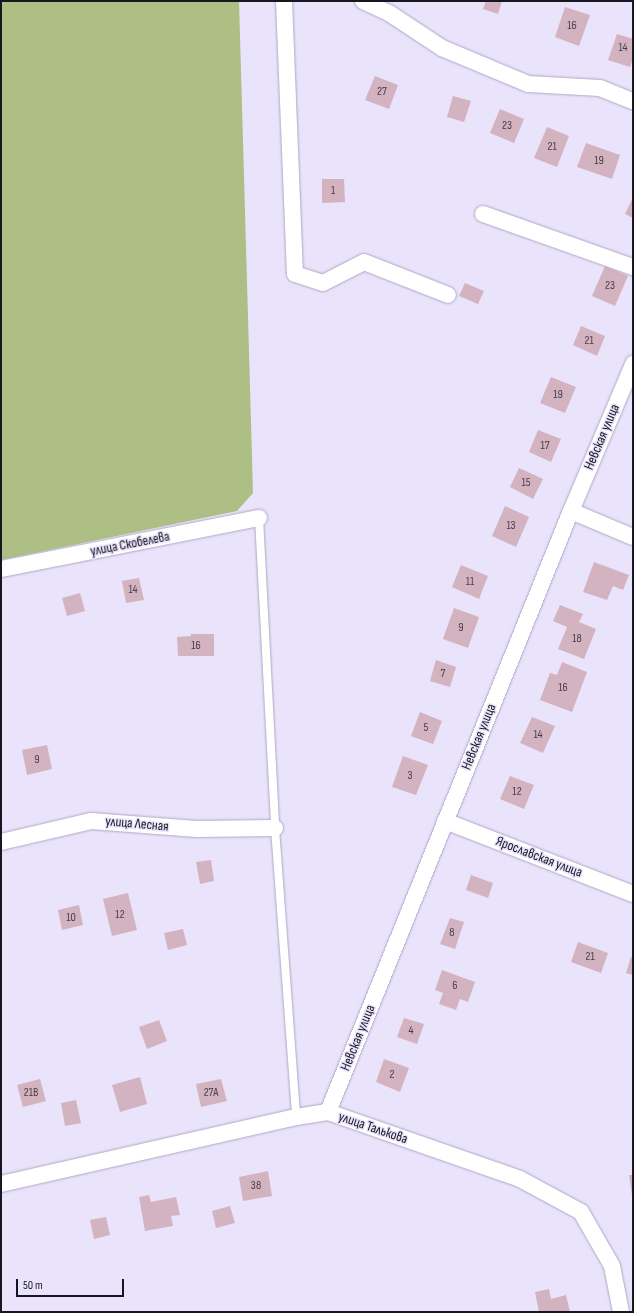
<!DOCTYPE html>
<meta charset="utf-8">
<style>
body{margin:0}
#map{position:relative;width:634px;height:1313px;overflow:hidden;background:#e9e3fb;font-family:"Sofia Sans Condensed",sans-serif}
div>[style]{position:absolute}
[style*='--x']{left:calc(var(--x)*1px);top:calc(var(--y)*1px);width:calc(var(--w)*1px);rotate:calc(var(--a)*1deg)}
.green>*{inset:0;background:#adbf84}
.building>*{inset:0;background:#d4b3c0}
.roads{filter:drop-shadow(0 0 1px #afa8c4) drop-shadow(0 0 1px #afa8c4)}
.lane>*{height:8px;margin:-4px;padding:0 4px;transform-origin:4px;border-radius:4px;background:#fff}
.street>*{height:16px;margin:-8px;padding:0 8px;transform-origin:8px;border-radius:8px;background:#fff}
span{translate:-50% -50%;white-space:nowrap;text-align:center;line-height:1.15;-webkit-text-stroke:3px #e9e3fb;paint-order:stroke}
.number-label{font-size:12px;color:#473d48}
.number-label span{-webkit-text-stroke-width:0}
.street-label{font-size:14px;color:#181620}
.frame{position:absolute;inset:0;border:2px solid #181620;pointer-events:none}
.scale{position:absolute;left:16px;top:1279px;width:108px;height:18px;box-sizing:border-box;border:2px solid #181620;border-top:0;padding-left:5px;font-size:12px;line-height:14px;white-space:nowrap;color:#181620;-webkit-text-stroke:3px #e9e3fb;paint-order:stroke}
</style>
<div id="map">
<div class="green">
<div style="clip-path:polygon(1px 1px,239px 1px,253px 493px,237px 511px,1px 560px)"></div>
</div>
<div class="building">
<div style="clip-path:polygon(486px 1px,502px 1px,498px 14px,483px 9px)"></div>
<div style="clip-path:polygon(565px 7px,590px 15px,579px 46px,555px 37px)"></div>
<div style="clip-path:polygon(617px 34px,633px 39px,633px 58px,630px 67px,608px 60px)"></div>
<div style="clip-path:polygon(375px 76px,398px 85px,389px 109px,365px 100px)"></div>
<div style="clip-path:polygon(453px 96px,471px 101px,464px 122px,447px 117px)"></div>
<div style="clip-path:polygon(500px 109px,524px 119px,514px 143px,490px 133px)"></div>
<div style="clip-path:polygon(547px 127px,569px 136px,557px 167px,534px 158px)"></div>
<div style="clip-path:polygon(586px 143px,620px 155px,612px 179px,577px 167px)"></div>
<div style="clip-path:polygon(322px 179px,344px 179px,345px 202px,322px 203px)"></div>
<div style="clip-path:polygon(633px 197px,633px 218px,625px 214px)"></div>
<div style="clip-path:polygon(605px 266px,628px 276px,615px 306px,592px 296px)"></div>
<div style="clip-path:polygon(465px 283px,484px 291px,478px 304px,459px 296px)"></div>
<div style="clip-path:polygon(581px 326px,605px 336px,597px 356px,573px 345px)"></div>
<div style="clip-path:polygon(551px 377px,576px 387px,565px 413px,540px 403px)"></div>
<div style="clip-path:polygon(538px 430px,561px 439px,551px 462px,529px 452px)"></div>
<div style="clip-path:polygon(519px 468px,543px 479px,533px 499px,510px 487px)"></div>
<div style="clip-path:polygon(505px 506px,529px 517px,516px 547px,492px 536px)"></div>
<div style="clip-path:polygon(594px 562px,629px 575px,623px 590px,613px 586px,607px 600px,583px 592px)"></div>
<div style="clip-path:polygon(461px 565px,488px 576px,479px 599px,452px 587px)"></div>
<div style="clip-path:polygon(139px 578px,144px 600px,126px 603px,122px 581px)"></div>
<div style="clip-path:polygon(80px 593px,85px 611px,67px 616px,62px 598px)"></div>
<div style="clip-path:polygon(560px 605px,583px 614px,579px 622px,596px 629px,584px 659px,558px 649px,567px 627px,553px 621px)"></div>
<div style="clip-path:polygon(454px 608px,479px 617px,468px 648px,443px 639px)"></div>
<div style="clip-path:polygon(191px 634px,214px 634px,214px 656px,178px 656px,177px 637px,191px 636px)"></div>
<div style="clip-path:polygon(436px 660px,456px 667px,450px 687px,430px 681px)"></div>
<div style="clip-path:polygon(562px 662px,587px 672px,572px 712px,540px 700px,550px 673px,557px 675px)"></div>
<div style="clip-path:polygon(420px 712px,442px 721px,433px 744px,411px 736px)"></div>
<div style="clip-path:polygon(532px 717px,555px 726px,543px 753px,520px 743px)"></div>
<div style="clip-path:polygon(47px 745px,52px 769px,27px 775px,22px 750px)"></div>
<div style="clip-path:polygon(403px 756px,428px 765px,416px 795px,392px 787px)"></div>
<div style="clip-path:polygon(510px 776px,534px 785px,524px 809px,500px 799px)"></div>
<div style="clip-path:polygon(211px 860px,214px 881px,200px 884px,196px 862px)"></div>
<div style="clip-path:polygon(471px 875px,493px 883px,488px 898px,466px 890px)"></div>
<div style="clip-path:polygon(128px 893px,137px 930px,112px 936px,103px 899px)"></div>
<div style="clip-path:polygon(79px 905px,83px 925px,62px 930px,58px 910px)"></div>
<div style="clip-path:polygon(450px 918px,464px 922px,455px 949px,440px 944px)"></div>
<div style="clip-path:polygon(183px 929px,187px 945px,168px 950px,164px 933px)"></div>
<div style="clip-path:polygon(578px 942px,608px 953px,601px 973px,571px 962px)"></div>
<div style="clip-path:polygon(631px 957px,633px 958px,633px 975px,626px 973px)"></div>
<div style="clip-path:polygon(442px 970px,475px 982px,468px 1002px,460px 999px,456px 1010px,439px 1004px,443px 993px,435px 990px)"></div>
<div style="clip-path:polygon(404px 1018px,424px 1024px,417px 1044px,397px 1037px)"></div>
<div style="clip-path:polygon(159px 1020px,167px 1041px,147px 1049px,139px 1027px)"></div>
<div style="clip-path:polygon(384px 1059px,409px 1068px,400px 1092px,376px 1082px)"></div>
<div style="clip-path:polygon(140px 1077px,147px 1104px,120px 1112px,112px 1085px)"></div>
<div style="clip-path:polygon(40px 1079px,46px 1101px,23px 1107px,17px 1085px)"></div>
<div style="clip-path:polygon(221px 1079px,227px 1101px,201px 1107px,196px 1084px)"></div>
<div style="clip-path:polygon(76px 1100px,81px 1123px,65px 1126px,61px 1103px)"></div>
<div style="clip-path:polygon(268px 1171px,272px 1196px,243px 1201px,239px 1177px)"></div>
<div style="clip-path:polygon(629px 1175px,633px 1175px,633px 1195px,632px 1195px)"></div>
<div style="clip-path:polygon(149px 1195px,151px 1202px,176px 1197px,180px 1215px,171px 1216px,173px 1226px,145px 1231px,139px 1197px)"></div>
<div style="clip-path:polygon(230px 1206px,235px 1223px,216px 1228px,212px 1211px)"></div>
<div style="clip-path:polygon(106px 1217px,110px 1235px,94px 1239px,90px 1220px)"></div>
<div style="clip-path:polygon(549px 1289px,551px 1299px,566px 1295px,570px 1312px,539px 1312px,535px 1292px)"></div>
</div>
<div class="roads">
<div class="lane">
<div style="--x:259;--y:518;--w:310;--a:87"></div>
<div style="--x:275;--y:828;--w:290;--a:85.8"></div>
</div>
<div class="street">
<div style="--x:284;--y:1;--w:273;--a:87.7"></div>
<div style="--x:295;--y:274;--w:29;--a:18"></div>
<div style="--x:323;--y:283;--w:46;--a:-27.1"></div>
<div style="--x:364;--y:262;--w:90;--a:21.4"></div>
<div style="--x:363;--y:1;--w:29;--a:25"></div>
<div style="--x:389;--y:13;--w:64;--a:33.4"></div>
<div style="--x:442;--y:48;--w:93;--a:22.7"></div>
<div style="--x:528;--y:84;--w:72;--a:3.2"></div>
<div style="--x:600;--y:88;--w:35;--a:22"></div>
<div style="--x:483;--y:214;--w:159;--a:19.5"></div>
<div style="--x:571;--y:511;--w:67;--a:22.8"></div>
<div style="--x:1;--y:569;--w:263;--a:-11.2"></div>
<div style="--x:445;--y:821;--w:202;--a:21.2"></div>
<div style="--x:1;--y:842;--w:92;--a:-13.1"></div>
<div style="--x:91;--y:821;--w:106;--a:4.3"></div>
<div style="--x:197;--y:829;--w:78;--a:-0.7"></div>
<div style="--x:328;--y:1112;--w:648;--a:-67.99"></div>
<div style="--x:571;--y:511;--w:160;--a:-67.1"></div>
<div style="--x:1;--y:1184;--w:303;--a:-12.8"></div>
<div style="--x:296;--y:1117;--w:32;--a:-9"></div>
<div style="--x:328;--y:1112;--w:203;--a:19.2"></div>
<div style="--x:520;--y:1179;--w:69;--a:28.4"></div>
<div style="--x:581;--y:1212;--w:62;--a:60.1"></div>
<div style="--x:612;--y:1266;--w:47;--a:78.9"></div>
</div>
</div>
<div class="number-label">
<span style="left:572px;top:26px">16</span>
<span style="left:623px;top:48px">14</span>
<span style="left:382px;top:92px">27</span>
<span style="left:507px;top:126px">23</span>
<span style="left:552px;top:147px">21</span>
<span style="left:599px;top:161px">19</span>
<span style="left:333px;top:191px">1</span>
<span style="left:610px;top:286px">23</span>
<span style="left:589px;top:341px">21</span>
<span style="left:558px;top:395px">19</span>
<span style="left:545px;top:446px">17</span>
<span style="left:526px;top:483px">15</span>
<span style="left:511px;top:526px">13</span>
<span style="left:470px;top:582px">11</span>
<span style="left:133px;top:590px">14</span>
<span style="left:461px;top:628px">9</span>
<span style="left:577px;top:639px">18</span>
<span style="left:196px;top:646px">16</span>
<span style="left:443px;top:674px">7</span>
<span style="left:563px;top:688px">16</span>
<span style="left:426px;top:728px">5</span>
<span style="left:538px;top:735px">14</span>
<span style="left:37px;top:760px">9</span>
<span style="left:410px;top:776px">3</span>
<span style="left:517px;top:792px">12</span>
<span style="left:120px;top:915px">12</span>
<span style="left:71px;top:918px">10</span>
<span style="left:452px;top:933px">8</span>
<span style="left:590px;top:957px">21</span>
<span style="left:455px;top:986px">6</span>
<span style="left:411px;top:1031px">4</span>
<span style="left:392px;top:1075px">2</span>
<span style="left:31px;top:1093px">21В</span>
<span style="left:211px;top:1093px">27А</span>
<span style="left:256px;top:1186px">38</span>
</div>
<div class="street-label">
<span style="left:602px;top:437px;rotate:-67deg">Невская улица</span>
<span style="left:130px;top:544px;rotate:-11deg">улица Скобелева</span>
<span style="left:479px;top:737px;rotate:-68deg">Невская улица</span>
<span style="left:137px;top:824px;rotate:5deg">улица Лесная</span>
<span style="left:539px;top:857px;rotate:21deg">Ярославская улица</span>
<span style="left:358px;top:1038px;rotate:-68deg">Невская улица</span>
<span style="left:373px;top:1128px;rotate:19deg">улица Талькова</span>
</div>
<div class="frame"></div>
<div class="scale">50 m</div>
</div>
